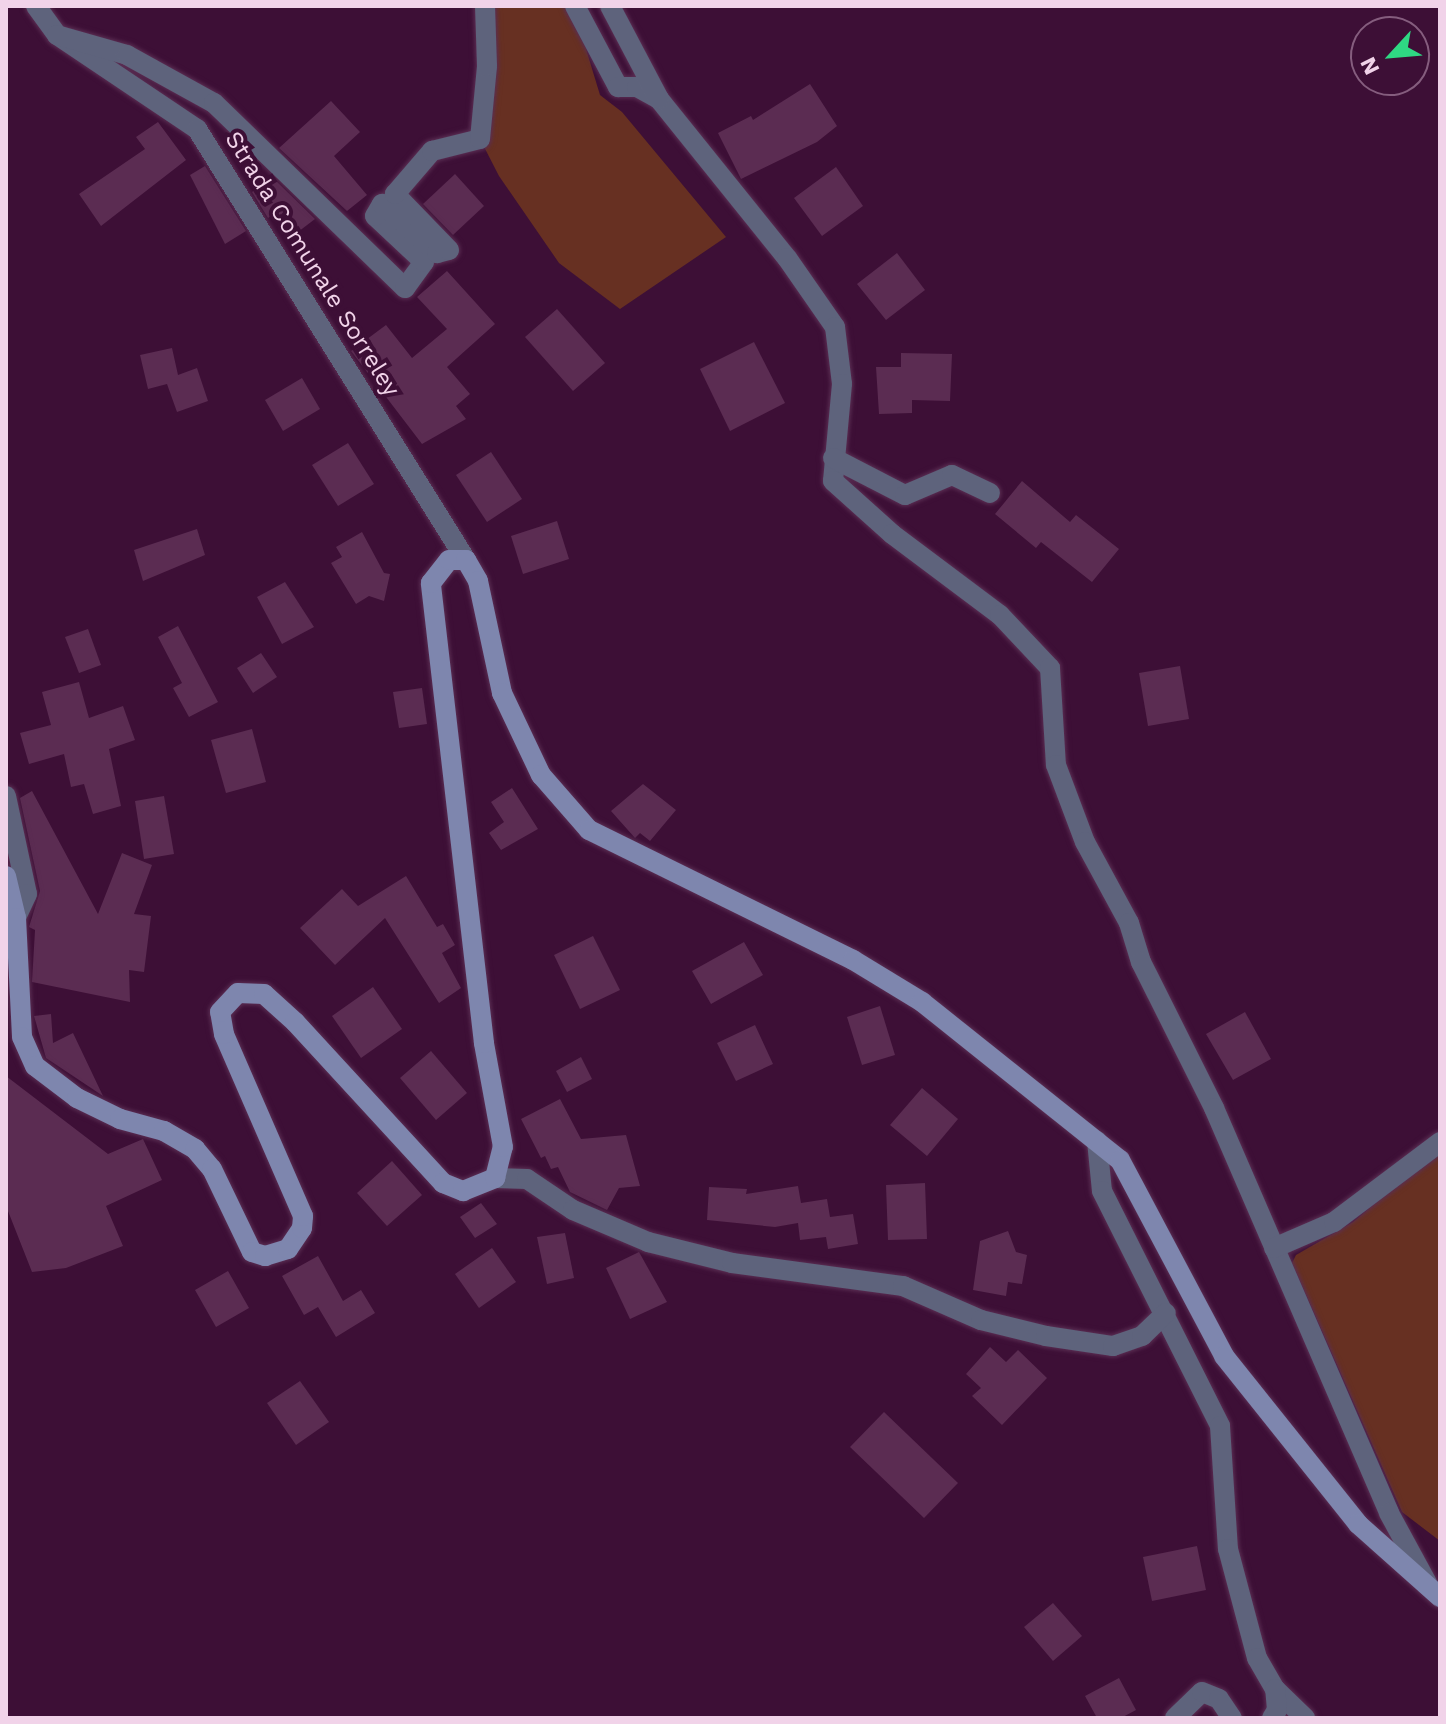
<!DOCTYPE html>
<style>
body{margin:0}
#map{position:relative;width:1446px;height:1724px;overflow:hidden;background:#3d0f36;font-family:"Work Sans",sans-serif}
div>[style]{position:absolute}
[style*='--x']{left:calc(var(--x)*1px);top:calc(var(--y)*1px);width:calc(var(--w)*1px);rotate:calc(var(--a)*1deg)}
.green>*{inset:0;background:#673022}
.building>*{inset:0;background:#5b2c52}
.roads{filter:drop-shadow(0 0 2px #5a2e53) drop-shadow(0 0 2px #5a2e53)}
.street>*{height:20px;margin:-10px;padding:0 10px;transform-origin:10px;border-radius:10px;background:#5e637c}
.secondary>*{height:20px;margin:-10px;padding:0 10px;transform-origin:10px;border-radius:10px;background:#7e86ae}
span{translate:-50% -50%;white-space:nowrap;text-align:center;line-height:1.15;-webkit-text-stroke:8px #3d0f36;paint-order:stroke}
.street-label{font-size:24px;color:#f1d3e9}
.frame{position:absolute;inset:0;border:8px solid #f1d3e9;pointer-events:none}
.north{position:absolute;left:1350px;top:16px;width:80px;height:80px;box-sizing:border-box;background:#3d0f36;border:2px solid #855d7e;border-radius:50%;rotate:244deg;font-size:22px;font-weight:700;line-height:32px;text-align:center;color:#f1d3e9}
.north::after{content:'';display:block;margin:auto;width:28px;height:36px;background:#2fd883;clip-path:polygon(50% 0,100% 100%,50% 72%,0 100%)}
</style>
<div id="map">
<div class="green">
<div style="clip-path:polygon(484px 6px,573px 6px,600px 95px,622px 112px,726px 237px,620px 309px,559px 263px,499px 176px,480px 139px)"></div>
<div style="clip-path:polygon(1440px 1148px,1440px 1541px,1402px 1512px,1292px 1263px,1296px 1255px,1353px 1222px)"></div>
</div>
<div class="building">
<div style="clip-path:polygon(810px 84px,837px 126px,817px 142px,741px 179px,718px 133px,751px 116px,753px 120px)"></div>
<div style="clip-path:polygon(331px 101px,360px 132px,334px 156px,367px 195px,347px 211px,279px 148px)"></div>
<div style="clip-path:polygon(158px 122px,186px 160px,101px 226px,79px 194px,145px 149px,136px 137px)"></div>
<div style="clip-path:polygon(205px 166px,246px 231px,225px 244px,190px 175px)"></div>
<div style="clip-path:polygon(836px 167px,863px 206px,822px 236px,794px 198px)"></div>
<div style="clip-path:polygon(455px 174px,484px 206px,453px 235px,423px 204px)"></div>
<div style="clip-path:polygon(272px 177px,315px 219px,294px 235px,277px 212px,268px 218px,252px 192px)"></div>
<div style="clip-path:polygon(897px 253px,925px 290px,886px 320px,857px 284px)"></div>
<div style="clip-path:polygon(447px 271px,495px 324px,447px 367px,470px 394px,456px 406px,466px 419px,422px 444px,351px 351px,386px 325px,412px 358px,447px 329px,417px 297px)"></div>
<div style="clip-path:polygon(557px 309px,605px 363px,573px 391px,525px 337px)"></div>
<div style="clip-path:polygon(754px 342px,785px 403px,730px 431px,700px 369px)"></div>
<div style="clip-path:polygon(172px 348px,178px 375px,197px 368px,208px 401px,177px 412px,167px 384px,148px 389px,140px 355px)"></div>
<div style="clip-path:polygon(901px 353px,952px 354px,950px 401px,912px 400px,912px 413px,879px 414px,876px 367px,901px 367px)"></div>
<div style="clip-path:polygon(302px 378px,320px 409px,283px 431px,265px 400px)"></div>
<div style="clip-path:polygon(348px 443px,374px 484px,338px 506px,312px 465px)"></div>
<div style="clip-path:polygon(491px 452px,522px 499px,487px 522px,456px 475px)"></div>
<div style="clip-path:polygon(1022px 481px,1070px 522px,1076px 515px,1119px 549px,1092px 582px,1041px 542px,1036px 548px,995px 514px)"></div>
<div style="clip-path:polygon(557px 521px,569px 559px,523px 574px,511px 536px)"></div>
<div style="clip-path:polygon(197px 529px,205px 555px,143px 581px,134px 550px)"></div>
<div style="clip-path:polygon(362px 532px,384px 573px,390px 574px,384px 601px,369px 596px,356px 604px,331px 563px,342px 557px,336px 547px)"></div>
<div style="clip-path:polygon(285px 582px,314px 627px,282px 644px,257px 597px)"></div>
<div style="clip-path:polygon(178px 626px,218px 702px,189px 717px,173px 688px,182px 683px,158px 637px)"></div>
<div style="clip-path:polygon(88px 629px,101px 665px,79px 673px,65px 637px)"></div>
<div style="clip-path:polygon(261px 653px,277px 677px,253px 693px,237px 668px)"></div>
<div style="clip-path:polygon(1180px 666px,1189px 719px,1148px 726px,1139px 673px)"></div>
<div style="clip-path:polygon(79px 682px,89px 718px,123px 706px,135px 740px,109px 749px,121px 806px,93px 814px,84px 784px,71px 787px,64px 754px,29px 764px,20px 733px,51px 725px,42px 692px)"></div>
<div style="clip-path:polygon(422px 688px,427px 724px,399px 728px,393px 692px)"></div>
<div style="clip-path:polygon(252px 729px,266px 782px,226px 793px,211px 740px)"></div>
<div style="clip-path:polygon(643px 784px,676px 810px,650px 841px,640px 833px,635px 838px,611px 811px)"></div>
<div style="clip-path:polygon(512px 788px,538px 829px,501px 850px,489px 833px,504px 822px,491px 802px)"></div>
<div style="clip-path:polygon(32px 791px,98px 914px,122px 853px,152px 865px,134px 914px,151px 916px,144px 972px,129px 970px,130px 1002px,32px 982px,35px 930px,29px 927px,40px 891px,20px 798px)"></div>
<div style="clip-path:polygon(164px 796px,174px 854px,144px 859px,135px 801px)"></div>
<div style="clip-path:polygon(406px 876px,437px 927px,443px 924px,455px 945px,442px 953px,461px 988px,439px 1003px,385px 918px,335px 965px,300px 928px,342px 889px,358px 906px)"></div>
<div style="clip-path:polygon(593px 936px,620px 990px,580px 1009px,554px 955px)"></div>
<div style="clip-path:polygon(744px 942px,763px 975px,711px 1004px,692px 971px)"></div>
<div style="clip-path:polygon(373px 987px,402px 1029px,361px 1058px,332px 1016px)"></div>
<div style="clip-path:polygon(880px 1006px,895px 1055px,862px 1065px,847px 1017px)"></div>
<div style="clip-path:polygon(1245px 1012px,1271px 1059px,1233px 1080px,1206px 1034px)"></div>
<div style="clip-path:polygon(51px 1014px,53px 1043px,73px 1033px,103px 1096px,46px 1058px,34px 1016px)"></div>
<div style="clip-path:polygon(755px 1025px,773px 1064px,736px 1081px,717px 1043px)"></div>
<div style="clip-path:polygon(431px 1051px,467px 1093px,436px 1120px,400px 1078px)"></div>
<div style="clip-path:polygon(581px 1057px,592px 1079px,567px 1092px,556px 1071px)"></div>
<div style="clip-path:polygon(6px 1076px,108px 1154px,143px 1139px,162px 1180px,106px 1206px,123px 1246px,66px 1268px,32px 1272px,6px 1206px)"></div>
<div style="clip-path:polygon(922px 1088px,958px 1119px,927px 1156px,890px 1125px)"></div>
<div style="clip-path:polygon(560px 1099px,581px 1139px,626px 1135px,640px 1186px,619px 1188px,607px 1210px,570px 1192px,558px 1167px,551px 1169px,545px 1156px,541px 1158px,521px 1119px)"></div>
<div style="clip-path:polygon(392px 1161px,422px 1195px,387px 1226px,357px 1193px)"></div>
<div style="clip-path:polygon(925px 1183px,927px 1239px,888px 1240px,886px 1185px)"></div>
<div style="clip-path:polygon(798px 1186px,801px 1203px,827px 1199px,830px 1217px,853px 1214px,858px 1244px,828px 1249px,826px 1237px,800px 1240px,798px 1223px,775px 1227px,707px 1220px,709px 1187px,747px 1189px,746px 1194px)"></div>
<div style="clip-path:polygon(481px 1203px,497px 1224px,475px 1238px,460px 1217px)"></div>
<div style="clip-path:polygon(1008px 1231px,1016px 1252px,1027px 1255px,1022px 1284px,1008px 1282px,1006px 1296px,973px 1290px,980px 1241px)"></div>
<div style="clip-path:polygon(565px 1233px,574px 1278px,547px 1284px,537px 1237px)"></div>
<div style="clip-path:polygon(492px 1248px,516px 1282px,479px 1308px,455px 1274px)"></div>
<div style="clip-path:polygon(639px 1252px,667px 1302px,630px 1319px,606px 1268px)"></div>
<div style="clip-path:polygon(318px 1256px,343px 1301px,361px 1290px,375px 1313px,336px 1337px,318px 1307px,304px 1315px,282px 1276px)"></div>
<div style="clip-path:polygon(228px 1271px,249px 1308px,216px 1327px,195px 1290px)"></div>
<div style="clip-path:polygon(990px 1347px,1006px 1362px,1018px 1350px,1047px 1378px,1002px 1425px,972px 1396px,981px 1388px,966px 1374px)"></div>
<div style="clip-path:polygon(300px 1381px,329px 1422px,296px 1445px,267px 1403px)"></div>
<div style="clip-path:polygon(884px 1412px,958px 1483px,924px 1518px,850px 1447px)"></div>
<div style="clip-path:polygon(1197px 1546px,1206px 1590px,1152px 1601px,1143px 1557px)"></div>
<div style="clip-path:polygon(1053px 1603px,1082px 1636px,1053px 1661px,1024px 1627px)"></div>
<div style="clip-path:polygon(1119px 1678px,1136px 1710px,1121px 1718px,1097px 1718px,1085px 1696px)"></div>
</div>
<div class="roads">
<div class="street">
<div style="--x:36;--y:6;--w:36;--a:54"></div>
<div style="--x:57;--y:35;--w:169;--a:33.9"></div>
<div style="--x:197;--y:129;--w:508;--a:58.03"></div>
<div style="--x:575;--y:6;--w:92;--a:62"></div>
<div style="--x:618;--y:87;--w:19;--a:0"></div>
<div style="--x:637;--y:87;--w:25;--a:29"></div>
<div style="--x:659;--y:99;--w:204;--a:51.2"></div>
<div style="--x:787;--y:258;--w:84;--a:55.2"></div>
<div style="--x:835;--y:327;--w:57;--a:83"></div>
<div style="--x:842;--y:384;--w:97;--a:95.3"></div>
<div style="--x:833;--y:481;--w:79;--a:41.9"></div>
<div style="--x:892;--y:534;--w:135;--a:36.9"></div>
<div style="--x:1000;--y:615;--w:73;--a:46.7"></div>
<div style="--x:1050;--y:668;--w:97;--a:86.5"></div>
<div style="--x:1056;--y:765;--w:82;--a:69.4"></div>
<div style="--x:1085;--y:842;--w:92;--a:61.5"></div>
<div style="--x:1129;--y:923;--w:41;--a:72.9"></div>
<div style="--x:1141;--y:962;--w:163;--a:63.4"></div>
<div style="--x:1214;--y:1108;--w:441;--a:66.6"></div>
<div style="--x:1389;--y:1513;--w:80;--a:61.5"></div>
<div style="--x:610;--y:6;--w:105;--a:62.2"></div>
<div style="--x:57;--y:35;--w:73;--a:15.9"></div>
<div style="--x:127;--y:55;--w:99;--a:28.9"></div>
<div style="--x:214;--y:103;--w:266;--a:44.1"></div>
<div style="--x:405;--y:288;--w:32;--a:-54"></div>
<div style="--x:424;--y:262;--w:67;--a:-136.8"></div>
<div style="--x:375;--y:216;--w:14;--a:-60"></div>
<div style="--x:382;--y:204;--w:74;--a:41.7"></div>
<div style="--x:437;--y:253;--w:12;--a:-14"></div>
<div style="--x:449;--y:250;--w:78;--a:-134"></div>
<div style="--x:395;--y:194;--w:57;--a:-49.3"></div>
<div style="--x:432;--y:151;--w:49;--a:-14"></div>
<div style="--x:480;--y:139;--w:73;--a:-84.5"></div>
<div style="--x:487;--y:66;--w:60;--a:-91.9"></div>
<div style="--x:833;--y:458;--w:81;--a:27.2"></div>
<div style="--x:905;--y:495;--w:51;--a:-23.1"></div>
<div style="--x:952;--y:475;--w:42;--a:25.3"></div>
<div style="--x:6;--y:796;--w:100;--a:77.9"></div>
<div style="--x:27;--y:894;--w:26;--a:115"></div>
<div style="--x:1097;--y:1141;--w:50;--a:84.3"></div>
<div style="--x:1102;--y:1191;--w:263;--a:63.3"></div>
<div style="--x:1220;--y:1426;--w:123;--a:86.3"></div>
<div style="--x:1228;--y:1549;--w:113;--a:75.1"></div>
<div style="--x:1257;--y:1658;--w:36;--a:60"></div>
<div style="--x:1275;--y:1689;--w:42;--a:44"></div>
<div style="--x:495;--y:1178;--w:32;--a:2"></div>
<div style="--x:527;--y:1179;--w:55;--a:34"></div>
<div style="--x:573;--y:1210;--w:82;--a:23.1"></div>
<div style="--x:648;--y:1242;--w:87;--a:14"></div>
<div style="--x:732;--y:1263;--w:173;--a:7.7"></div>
<div style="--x:903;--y:1286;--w:85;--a:23.6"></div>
<div style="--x:981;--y:1320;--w:67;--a:13.8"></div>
<div style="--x:1046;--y:1336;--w:68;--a:8.5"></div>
<div style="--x:1113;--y:1346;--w:31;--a:-19"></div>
<div style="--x:1142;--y:1336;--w:33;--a:-44"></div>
<div style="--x:1274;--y:1248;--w:65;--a:-23.4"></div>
<div style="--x:1334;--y:1222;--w:133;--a:-37"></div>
<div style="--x:1175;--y:1718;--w:37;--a:-44"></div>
<div style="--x:1202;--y:1692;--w:18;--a:22"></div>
<div style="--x:1219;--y:1699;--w:23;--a:56"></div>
<div style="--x:1272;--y:1718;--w:9;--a:-58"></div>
<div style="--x:1277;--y:1710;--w:21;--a:-95"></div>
</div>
<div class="secondary">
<div style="--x:6;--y:876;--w:43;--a:76.6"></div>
<div style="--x:16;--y:918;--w:119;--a:87.1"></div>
<div style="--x:22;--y:1037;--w:32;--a:66"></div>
<div style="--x:35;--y:1066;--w:53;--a:37.3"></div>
<div style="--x:77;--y:1098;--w:48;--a:26"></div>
<div style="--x:120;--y:1119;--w:46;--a:15.3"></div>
<div style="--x:164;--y:1131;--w:36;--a:30"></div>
<div style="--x:195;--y:1149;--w:26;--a:50"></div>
<div style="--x:212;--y:1169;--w:92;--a:64.3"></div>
<div style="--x:252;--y:1252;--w:14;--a:17"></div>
<div style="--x:265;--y:1256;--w:24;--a:-17"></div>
<div style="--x:288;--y:1249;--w:25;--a:-56"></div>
<div style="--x:302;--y:1228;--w:12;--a:-85"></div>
<div style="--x:303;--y:1216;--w:198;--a:-113.5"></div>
<div style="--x:224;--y:1034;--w:22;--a:-100"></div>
<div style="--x:220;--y:1012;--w:26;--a:-47"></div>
<div style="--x:238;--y:993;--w:26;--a:2"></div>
<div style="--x:264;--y:994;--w:42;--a:42.1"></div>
<div style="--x:295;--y:1022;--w:219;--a:47.4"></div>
<div style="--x:443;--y:1183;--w:22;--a:22"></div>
<div style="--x:463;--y:1191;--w:35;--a:-22"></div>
<div style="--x:495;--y:1178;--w:32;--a:-76"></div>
<div style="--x:503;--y:1147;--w:106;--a:-100.4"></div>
<div style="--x:484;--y:1043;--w:463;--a:-96.6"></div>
<div style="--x:431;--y:583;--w:29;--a:-52"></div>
<div style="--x:449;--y:560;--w:17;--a:0"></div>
<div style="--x:466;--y:560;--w:24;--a:60"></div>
<div style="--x:478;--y:581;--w:115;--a:77.9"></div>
<div style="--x:502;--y:693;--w:91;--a:64.6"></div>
<div style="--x:541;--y:775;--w:73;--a:48.9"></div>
<div style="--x:589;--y:830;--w:294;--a:26.2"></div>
<div style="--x:853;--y:960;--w:81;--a:31.3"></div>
<div style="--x:922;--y:1002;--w:253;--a:38.6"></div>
<div style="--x:1120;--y:1160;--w:222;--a:62"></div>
<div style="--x:1224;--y:1356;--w:215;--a:51.4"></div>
<div style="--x:1358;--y:1524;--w:110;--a:41.7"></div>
</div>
</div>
<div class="street-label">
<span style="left:312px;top:264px;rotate:58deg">Strada Comunale Sorreley</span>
</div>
<div class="frame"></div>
<div class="north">N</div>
</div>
